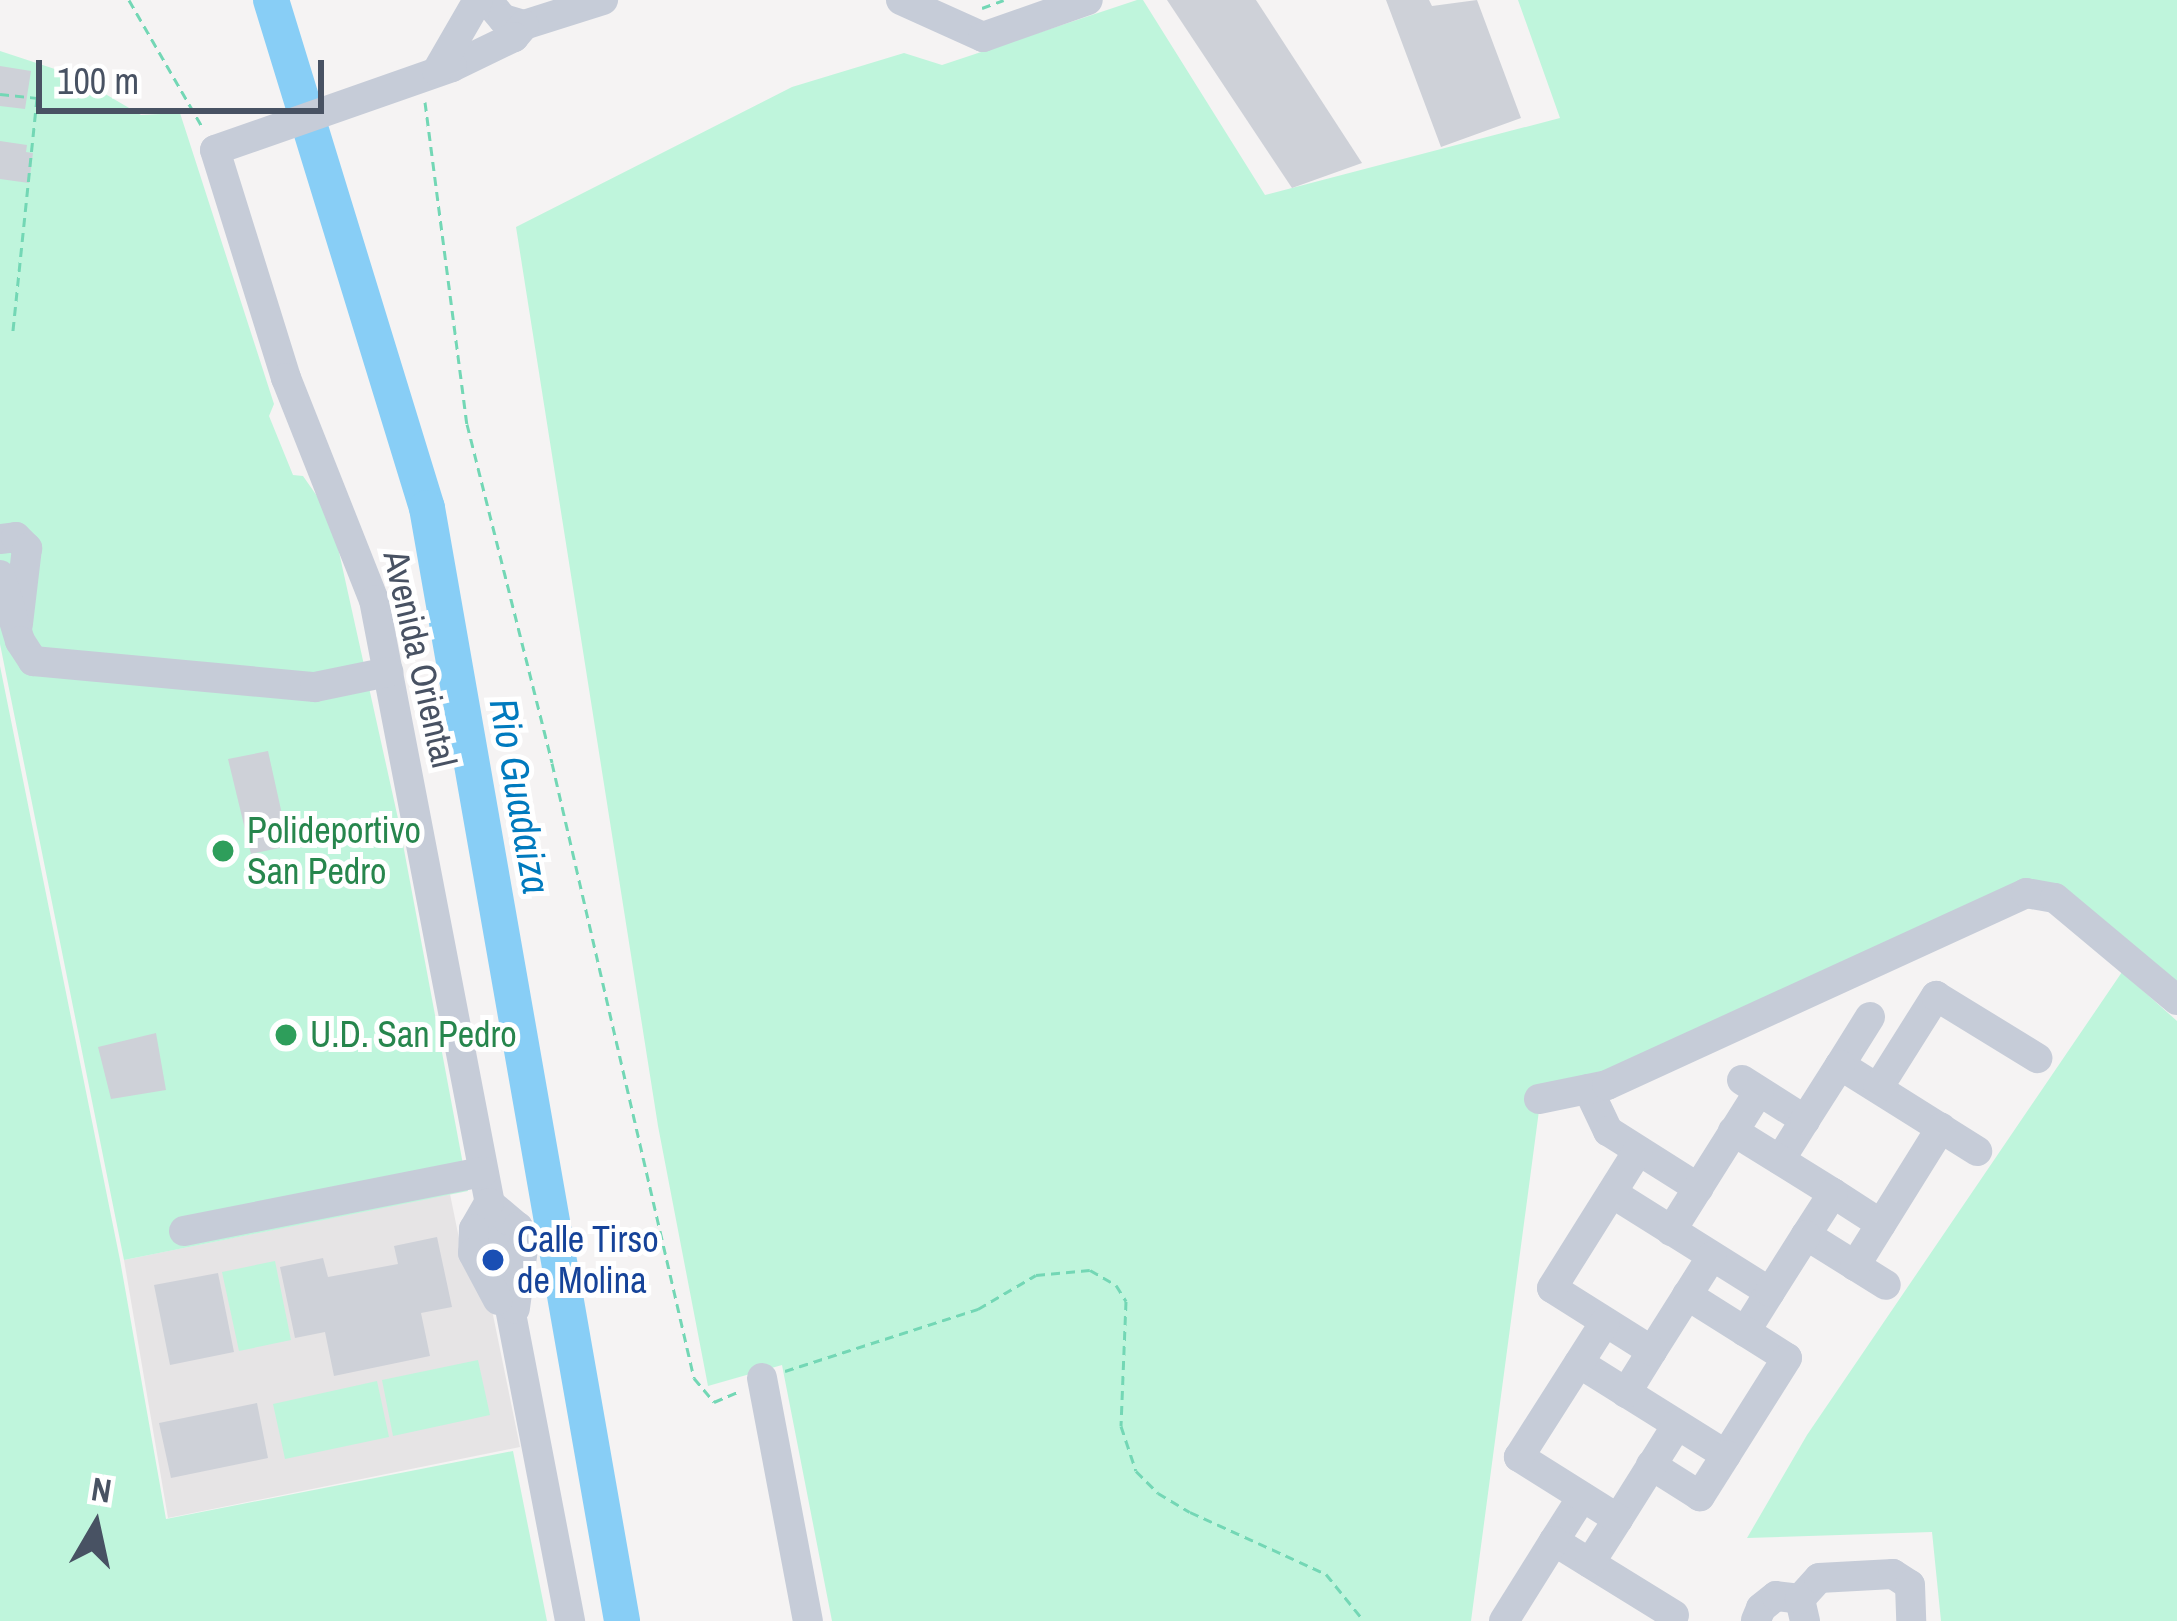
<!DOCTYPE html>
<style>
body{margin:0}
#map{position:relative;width:2177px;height:1621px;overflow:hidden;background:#f5f3f3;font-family:"Archivo Narrow",sans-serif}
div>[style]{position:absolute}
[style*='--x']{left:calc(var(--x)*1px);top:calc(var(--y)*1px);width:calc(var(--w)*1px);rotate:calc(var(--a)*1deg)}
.education>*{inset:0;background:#e6e4e5}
.green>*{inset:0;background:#bff5dc}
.river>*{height:36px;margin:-18px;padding:0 18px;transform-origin:18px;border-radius:18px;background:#88cef6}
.building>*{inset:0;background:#ced1d8}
.path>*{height:3px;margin-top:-1.5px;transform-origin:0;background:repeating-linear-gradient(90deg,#73d7b5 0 9px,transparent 0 15px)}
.minor>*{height:30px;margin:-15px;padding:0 15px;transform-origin:15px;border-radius:15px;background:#c6ccd8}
.dots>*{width:33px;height:33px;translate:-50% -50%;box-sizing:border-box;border:6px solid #fff;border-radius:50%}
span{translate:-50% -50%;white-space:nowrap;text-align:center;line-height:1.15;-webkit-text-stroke:10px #fff;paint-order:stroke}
.street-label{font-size:36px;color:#485263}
.leisure-label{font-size:36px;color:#27864d}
.left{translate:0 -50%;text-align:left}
.transit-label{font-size:36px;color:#164399}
.water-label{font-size:39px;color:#007abe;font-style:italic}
.north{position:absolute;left:36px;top:1465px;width:120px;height:120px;-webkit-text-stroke:9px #fff;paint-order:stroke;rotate:9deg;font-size:33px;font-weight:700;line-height:48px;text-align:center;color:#485263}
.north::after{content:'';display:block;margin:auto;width:42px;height:54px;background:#485263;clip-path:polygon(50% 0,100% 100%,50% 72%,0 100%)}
.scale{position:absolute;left:36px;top:60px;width:288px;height:54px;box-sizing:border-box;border:6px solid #485263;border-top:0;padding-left:15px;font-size:36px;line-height:42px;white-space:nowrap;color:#485263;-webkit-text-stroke:9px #fff;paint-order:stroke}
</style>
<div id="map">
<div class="education">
<div style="clip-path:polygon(450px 1194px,464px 1263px,492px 1310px,520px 1447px,168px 1518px,124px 1260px)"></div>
</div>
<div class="green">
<div style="clip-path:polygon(1137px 0,1143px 0,1265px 195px,1560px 118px,1518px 0,2177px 0,2177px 984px,2050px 884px,1594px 1078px,1542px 1088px,1471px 1621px,832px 1621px,782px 1365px,708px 1386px,658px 1126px,516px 227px,792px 87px,904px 53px,942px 65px)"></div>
<div style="clip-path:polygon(0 51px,73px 75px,141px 115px,180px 113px,274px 404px,269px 416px,293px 475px,303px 476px,331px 516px,399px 823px,468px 1191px,124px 1260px,0 644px)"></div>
<div style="clip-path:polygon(0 666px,120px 1260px,166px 1519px,513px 1451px,547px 1621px,0 1621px)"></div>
<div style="clip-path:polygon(2122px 972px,2177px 1021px,2177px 1621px,1941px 1621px,1932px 1532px,1747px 1538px,1807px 1435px)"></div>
<div style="clip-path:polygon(275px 1261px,291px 1340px,239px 1351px,222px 1272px)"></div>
<div style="clip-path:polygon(478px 1360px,490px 1415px,393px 1436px,382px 1380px)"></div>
<div style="clip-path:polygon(377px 1381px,389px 1437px,285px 1459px,273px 1404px)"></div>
</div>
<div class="river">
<div style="--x:271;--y:0;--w:531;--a:72.93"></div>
<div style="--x:427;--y:508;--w:1130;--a:80.06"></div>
</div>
<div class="building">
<div style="clip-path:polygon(1167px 0,1256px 0,1362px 163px,1292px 188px)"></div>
<div style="clip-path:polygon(1386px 0,1429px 0,1432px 6px,1477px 0,1521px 118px,1441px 147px)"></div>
<div style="clip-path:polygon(0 66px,31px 71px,25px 109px,0 106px)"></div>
<div style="clip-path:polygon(0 141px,27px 145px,26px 152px,33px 153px,29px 183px,0 179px)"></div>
<div style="clip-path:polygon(268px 751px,289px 846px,251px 854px,228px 759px)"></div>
<div style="clip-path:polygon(156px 1033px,166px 1090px,111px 1099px,98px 1047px)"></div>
<div style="clip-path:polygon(437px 1237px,452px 1307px,421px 1313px,430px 1356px,334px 1376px,325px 1332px,295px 1338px,280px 1267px,323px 1258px,328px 1277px,398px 1264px,394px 1246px)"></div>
<div style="clip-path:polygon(218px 1273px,234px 1352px,170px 1365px,154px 1285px)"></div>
<div style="clip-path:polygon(257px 1403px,268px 1458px,171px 1478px,159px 1423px)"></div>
</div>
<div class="path">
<div style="--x:129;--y:0;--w:148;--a:60"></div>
<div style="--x:982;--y:8;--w:23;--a:-20"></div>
<div style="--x:0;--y:94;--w:37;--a:6"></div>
<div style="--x:37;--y:98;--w:234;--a:95.9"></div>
<div style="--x:425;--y:102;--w:325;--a:82.6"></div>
<div style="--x:467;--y:424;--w:349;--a:75.9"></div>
<div style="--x:552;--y:763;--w:631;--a:77"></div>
<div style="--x:694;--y:1378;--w:31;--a:50"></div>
<div style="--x:714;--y:1402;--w:26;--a:-23"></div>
<div style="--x:785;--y:1371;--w:203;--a:-17.8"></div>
<div style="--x:978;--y:1309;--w:67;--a:-30.4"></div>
<div style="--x:1036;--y:1275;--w:54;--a:-5.3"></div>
<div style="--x:1090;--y:1270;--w:30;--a:30"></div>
<div style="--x:1116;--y:1285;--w:19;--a:58"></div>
<div style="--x:1126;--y:1301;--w:125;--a:92.3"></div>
<div style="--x:1121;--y:1426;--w:47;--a:71.6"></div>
<div style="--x:1136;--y:1471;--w:31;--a:45"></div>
<div style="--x:1158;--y:1493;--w:37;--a:31"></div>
<div style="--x:1190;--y:1512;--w:149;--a:24.5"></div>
<div style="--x:1326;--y:1574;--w:60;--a:51"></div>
</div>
<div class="minor">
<div style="--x:487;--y:0;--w:25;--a:50"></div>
<div style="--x:503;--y:19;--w:22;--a:16"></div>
<div style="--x:524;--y:25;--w:83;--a:-17.6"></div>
<div style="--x:901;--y:0;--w:90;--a:24.3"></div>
<div style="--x:983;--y:37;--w:111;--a:-19.4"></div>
<div style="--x:524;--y:25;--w:16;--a:130"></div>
<div style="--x:514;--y:37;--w:69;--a:154.2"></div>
<div style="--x:452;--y:67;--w:251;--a:160.7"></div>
<div style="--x:215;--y:150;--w:239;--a:72.7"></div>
<div style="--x:286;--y:378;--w:239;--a:68.4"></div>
<div style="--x:374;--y:600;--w:1040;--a:79.13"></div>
<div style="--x:437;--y:71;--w:82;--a:-60"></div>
<div style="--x:0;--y:539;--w:16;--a:-7"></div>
<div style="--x:16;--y:537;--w:16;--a:45"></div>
<div style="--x:27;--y:548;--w:77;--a:96.8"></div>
<div style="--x:0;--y:575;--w:69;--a:73.1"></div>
<div style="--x:20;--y:641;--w:24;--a:57"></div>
<div style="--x:33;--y:661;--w:283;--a:5.3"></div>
<div style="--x:315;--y:687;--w:75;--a:-11.6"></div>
<div style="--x:1870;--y:1017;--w:57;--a:122"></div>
<div style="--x:1840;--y:1065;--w:162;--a:32.1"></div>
<div style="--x:1742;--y:1080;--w:75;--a:32.4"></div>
<div style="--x:1805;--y:1120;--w:47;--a:122"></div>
<div style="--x:1878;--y:1088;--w:109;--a:-57.8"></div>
<div style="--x:1936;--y:996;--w:119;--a:31.5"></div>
<div style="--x:1588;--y:1089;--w:47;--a:64.5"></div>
<div style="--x:1608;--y:1131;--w:107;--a:32.3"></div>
<div style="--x:1539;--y:1099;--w:69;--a:-11.6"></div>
<div style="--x:1607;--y:1085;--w:461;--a:-24.6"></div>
<div style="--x:2026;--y:893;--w:29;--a:10"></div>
<div style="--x:2055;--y:898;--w:159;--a:39.9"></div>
<div style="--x:1805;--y:1120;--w:65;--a:-57.5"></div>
<div style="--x:1733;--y:1131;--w:118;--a:31.8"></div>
<div style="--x:1612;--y:1193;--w:186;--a:32.1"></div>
<div style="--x:1770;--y:1292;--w:47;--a:122"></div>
<div style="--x:489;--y:1203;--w:38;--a:40"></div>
<div style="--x:518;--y:1227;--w:15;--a:67"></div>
<div style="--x:524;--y:1241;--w:68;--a:97.7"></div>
<div style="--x:489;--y:1203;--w:30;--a:120"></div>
<div style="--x:474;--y:1229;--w:24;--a:92"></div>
<div style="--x:473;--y:1253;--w:53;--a:62"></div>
<div style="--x:1881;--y:1224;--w:57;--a:-147.1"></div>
<div style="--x:1833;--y:1193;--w:50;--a:122.7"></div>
<div style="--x:1806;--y:1235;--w:94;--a:32"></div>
<div style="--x:184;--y:1231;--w:305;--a:-11.2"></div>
<div style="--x:1671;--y:1231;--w:165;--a:-57.8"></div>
<div style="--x:1855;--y:1266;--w:163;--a:-58.1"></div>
<div style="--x:1770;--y:1292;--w:67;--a:-57.7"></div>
<div style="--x:1687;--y:1295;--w:118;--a:32.2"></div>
<div style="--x:1787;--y:1358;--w:115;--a:122.2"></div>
<div style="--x:1652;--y:1351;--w:112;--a:-57.7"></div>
<div style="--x:1579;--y:1363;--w:173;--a:32"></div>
<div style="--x:1726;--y:1455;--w:49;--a:122.4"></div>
<div style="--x:1700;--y:1496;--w:58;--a:-147.7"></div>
<div style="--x:762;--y:1378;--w:247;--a:79.3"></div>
<div style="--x:1626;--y:1393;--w:49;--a:-58.2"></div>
<div style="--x:1652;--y:1351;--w:118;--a:-147.8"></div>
<div style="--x:1552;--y:1288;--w:162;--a:-57.9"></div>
<div style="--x:1582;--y:1497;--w:52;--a:122.5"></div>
<div style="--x:1554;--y:1541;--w:141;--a:31.7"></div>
<div style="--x:1618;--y:1519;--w:111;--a:-57.9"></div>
<div style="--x:1590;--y:1563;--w:52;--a:-57.5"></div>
<div style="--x:1618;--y:1519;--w:117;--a:-147.9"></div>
<div style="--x:1519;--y:1457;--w:160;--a:-57.5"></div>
<div style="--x:1756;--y:1620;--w:13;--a:-67"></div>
<div style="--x:1761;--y:1608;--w:19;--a:-39"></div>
<div style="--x:1776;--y:1596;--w:24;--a:7"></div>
<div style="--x:1504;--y:1621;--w:94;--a:-58"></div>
<div style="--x:1805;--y:1621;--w:23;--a:-103"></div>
<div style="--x:1800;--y:1599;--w:28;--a:-48"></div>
<div style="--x:1819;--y:1578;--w:74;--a:-3.1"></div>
<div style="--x:1893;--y:1574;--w:20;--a:33"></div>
<div style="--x:1910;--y:1585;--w:36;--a:88"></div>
</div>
<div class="dots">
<div style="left:223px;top:851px;background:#2e9e5b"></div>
<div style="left:286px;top:1035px;background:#2e9e5b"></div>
<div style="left:493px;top:1260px;background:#1a4fb4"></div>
</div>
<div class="street-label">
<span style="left:420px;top:659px;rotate:77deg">Avenida Oriental</span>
</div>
<div class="leisure-label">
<span class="left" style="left:247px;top:851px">Polideportivo<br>San Pedro</span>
<span class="left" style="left:310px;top:1035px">U.D. San Pedro</span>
</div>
<div class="transit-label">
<span class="left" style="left:517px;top:1260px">Calle Tirso<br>de Molina</span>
</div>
<div class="water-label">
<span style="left:520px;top:796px;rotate:80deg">Rio Guadaiza</span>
</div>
<div class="north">N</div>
<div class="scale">100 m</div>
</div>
